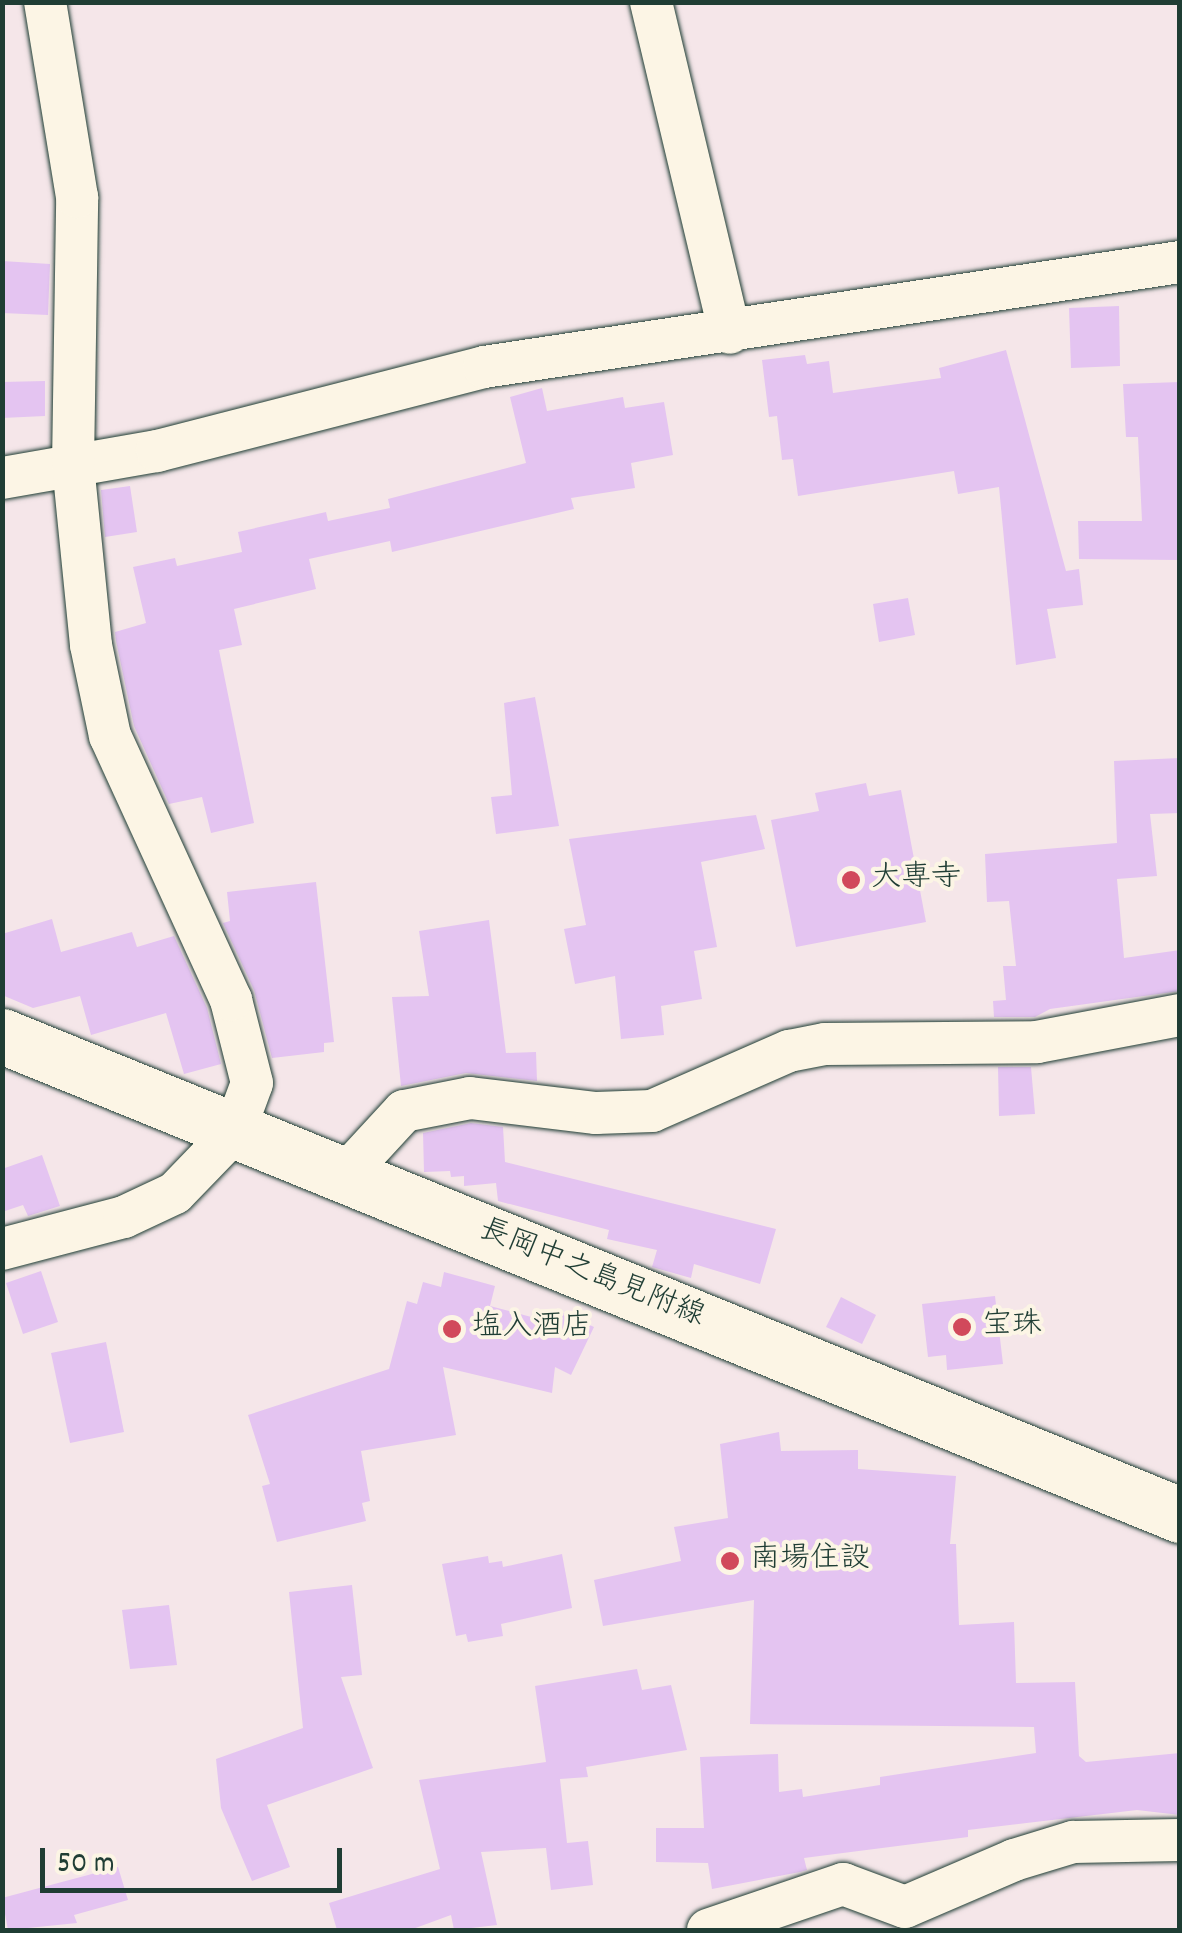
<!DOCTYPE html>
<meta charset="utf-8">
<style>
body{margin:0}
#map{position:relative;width:1182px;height:1933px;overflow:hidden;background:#f5e6e9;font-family:Dekko,"Klee One",sans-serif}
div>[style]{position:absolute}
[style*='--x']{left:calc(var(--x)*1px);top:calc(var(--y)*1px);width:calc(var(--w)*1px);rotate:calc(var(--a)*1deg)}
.building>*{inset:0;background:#e4c4f1}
.roads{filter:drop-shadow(0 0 2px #1f3d34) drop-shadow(0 0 2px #1f3d34)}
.minor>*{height:42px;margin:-21px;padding:0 21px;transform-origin:21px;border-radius:21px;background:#fcf5e5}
.major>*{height:55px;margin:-27.5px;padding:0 27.5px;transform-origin:27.5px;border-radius:27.5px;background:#fcf5e5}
.dots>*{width:28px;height:28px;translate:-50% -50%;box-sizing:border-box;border:5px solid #fcf5e5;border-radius:50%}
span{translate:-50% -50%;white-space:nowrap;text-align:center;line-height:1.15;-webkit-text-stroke:8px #fcf5e5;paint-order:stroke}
.poi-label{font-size:30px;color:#1f3d34}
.left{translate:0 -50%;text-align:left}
.street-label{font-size:30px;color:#1f3d34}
.frame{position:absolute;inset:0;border:5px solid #1f3d34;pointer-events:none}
.scale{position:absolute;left:40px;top:1848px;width:302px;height:45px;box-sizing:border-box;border:5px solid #1f3d34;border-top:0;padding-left:12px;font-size:30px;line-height:35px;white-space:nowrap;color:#1f3d34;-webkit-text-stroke:8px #fcf5e5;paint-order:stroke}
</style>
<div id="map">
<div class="building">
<div style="clip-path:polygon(2px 261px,50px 264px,48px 315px,2px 313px)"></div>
<div style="clip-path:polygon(1119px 306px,1120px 366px,1071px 368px,1069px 308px)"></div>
<div style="clip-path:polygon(1006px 350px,1066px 571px,1079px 569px,1083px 605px,1047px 609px,1056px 658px,1016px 665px,999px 487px,958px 494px,954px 471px,798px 496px,793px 459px,782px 460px,777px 416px,769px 417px,762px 360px,805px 355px,807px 364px,829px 361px,833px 393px,941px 378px,939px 368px)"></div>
<div style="clip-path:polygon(45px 381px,45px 416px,2px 418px,2px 382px)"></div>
<div style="clip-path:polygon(1180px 382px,1180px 560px,1079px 559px,1078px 521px,1142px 521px,1138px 437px,1126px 437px,1123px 384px)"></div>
<div style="clip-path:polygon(542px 388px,547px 411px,623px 397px,625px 408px,664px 402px,673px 455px,631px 463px,635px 488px,571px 498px,574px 509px,392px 552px,390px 541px,309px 559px,316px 589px,234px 609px,242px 645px,219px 650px,254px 823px,211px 833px,202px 797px,169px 804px,134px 726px,116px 641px,115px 632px,146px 623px,133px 567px,175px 558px,177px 566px,242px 552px,238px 532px,326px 512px,328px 521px,390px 508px,388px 499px,526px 463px,510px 397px)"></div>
<div style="clip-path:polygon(130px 486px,137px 532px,105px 537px,101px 490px)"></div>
<div style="clip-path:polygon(908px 598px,915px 635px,879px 642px,873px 604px)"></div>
<div style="clip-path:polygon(535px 697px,559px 826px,496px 834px,491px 797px,512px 795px,504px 703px)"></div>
<div style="clip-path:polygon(1180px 758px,1180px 813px,1150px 814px,1157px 876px,1117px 879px,1124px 958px,1180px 950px,1180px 991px,1050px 1009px,1035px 1017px,994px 1017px,993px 1001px,1006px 1000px,1003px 966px,1016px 966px,1009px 901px,987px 902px,985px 854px,1117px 843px,1114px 761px)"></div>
<div style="clip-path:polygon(866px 783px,869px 796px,901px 790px,926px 922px,796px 947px,771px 820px,819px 811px,815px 793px)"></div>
<div style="clip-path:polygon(756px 815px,765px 849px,701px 862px,717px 947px,694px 951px,702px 999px,661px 1006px,664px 1035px,621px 1039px,615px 976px,575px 984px,564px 929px,586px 925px,569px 839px)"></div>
<div style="clip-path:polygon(316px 882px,334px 1042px,324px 1043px,324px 1052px,272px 1058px,254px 990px,223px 923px,230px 921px,227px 892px)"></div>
<div style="clip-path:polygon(52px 919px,61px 952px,132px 932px,137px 947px,174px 936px,207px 1008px,221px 1064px,184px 1074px,166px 1013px,91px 1035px,80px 996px,33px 1008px,2px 995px,2px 934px)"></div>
<div style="clip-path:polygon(489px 920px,506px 1053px,536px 1052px,537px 1081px,466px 1073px,401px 1086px,392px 997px,429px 996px,419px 931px)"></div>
<div style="clip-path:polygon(998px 1067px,1031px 1067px,1035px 1114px,999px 1116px)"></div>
<div style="clip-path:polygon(471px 1123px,503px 1127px,505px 1162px,776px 1229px,760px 1284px,694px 1264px,691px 1278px,652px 1267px,657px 1250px,607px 1239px,609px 1230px,498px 1201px,496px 1183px,464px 1186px,464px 1176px,451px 1177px,450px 1171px,424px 1172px,423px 1133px)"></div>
<div style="clip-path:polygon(42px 1155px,60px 1206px,28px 1216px,23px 1205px,2px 1212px,2px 1169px)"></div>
<div style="clip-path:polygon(41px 1271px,58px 1322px,23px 1334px,6px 1283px)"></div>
<div style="clip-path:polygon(444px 1272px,495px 1286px,490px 1306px,550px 1322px,555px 1309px,594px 1327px,571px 1375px,555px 1367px,552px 1393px,443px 1367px,456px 1435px,361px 1451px,370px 1501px,362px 1503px,366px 1521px,277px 1542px,262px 1486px,270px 1484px,248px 1415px,389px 1369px,407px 1301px,417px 1304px,423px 1282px,441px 1287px)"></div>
<div style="clip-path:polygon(995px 1296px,1003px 1364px,947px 1370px,946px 1355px,928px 1357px,922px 1304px)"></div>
<div style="clip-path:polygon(841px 1297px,876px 1315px,862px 1344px,826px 1327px)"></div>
<div style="clip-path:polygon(106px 1342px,124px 1432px,70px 1443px,51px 1353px)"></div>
<div style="clip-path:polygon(779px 1432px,781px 1451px,858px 1450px,858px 1469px,956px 1476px,950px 1544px,956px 1544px,959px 1625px,1014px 1622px,1016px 1683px,1075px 1682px,1079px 1756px,1086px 1762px,1180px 1753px,1180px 1815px,1137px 1810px,968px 1830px,968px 1837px,804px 1858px,807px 1870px,800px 1872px,712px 1889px,708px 1863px,656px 1862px,656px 1828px,704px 1828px,700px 1757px,778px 1754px,779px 1792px,802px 1789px,803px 1797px,880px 1785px,880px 1777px,1036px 1753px,1034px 1727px,750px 1724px,754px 1600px,603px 1626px,594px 1580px,681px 1561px,674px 1527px,728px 1518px,720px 1444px)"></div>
<div style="clip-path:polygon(562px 1554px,572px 1608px,501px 1624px,503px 1636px,468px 1642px,466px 1634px,456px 1636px,442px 1564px,488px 1556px,489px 1563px,502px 1561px,503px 1567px)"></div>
<div style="clip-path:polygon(352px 1585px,362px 1675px,341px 1677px,373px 1768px,267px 1805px,290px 1867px,252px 1881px,221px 1808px,216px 1759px,303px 1728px,289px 1592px)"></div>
<div style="clip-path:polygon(169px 1605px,177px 1665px,130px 1669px,122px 1610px)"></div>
<div style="clip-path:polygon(637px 1669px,642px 1690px,671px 1685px,687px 1750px,586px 1767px,588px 1777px,560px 1779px,567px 1843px,588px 1841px,593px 1885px,551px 1890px,546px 1848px,481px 1852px,497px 1925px,454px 1930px,451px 1915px,410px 1930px,337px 1930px,329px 1903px,440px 1869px,419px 1780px,546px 1762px,535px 1686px)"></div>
<div style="clip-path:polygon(118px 1867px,128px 1900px,74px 1915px,77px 1923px,8px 1930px,2px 1898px)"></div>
</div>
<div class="roads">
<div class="minor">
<div style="--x:651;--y:2;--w:340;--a:76.6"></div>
<div style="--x:2;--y:478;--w:157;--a:-9.9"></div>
<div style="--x:157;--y:451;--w:338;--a:-14.4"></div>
<div style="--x:484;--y:367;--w:704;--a:-8.58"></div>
<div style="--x:345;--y:1175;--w:87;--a:-47.3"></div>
<div style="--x:404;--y:1111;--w:67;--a:-11.1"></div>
<div style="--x:470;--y:1098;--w:127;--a:6.8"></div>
<div style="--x:596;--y:1113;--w:56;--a:-2"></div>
<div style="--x:652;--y:1111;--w:150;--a:-23.7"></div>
<div style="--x:789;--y:1051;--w:37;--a:-11"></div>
<div style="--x:825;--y:1044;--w:212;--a:-0.5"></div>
<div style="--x:1037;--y:1042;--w:146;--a:-10.7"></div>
<div style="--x:2;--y:1249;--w:126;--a:-14.7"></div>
<div style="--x:124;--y:1217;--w:56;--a:-25.2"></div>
<div style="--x:175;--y:1193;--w:85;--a:-46"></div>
<div style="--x:234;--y:1132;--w:52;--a:-69.8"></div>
<div style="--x:252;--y:1083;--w:86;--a:-104.2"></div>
<div style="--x:231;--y:1000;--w:290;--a:-114.6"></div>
<div style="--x:110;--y:736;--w:93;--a:-101.8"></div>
<div style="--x:91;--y:645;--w:181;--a:-95.7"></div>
<div style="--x:73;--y:465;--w:268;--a:-89.1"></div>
<div style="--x:77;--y:197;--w:198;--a:-99.3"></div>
<div style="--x:708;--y:1930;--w:143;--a:-18.8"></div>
<div style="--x:843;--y:1884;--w:66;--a:20.4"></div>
<div style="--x:905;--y:1907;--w:119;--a:-23.3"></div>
<div style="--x:1014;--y:1860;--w:62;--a:-17"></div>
<div style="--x:1073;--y:1842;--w:107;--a:-1.1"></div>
</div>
<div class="major">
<div style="--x:2;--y:1036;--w:1272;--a:22.13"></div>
</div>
</div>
<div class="dots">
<div style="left:851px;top:880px;background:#d1495b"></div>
<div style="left:962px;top:1327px;background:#d1495b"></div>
<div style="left:452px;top:1329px;background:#d1495b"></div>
<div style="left:730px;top:1561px;background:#d1495b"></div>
</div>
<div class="poi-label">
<span class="left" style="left:871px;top:880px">大専寺</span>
<span class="left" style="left:982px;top:1327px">宝珠</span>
<span class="left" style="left:472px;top:1329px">塩入酒店</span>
<span class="left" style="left:750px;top:1561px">南場住設</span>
</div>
<div class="street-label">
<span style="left:591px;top:1275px;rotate:22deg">長岡中之島見附線</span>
</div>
<div class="frame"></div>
<div class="scale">50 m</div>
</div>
